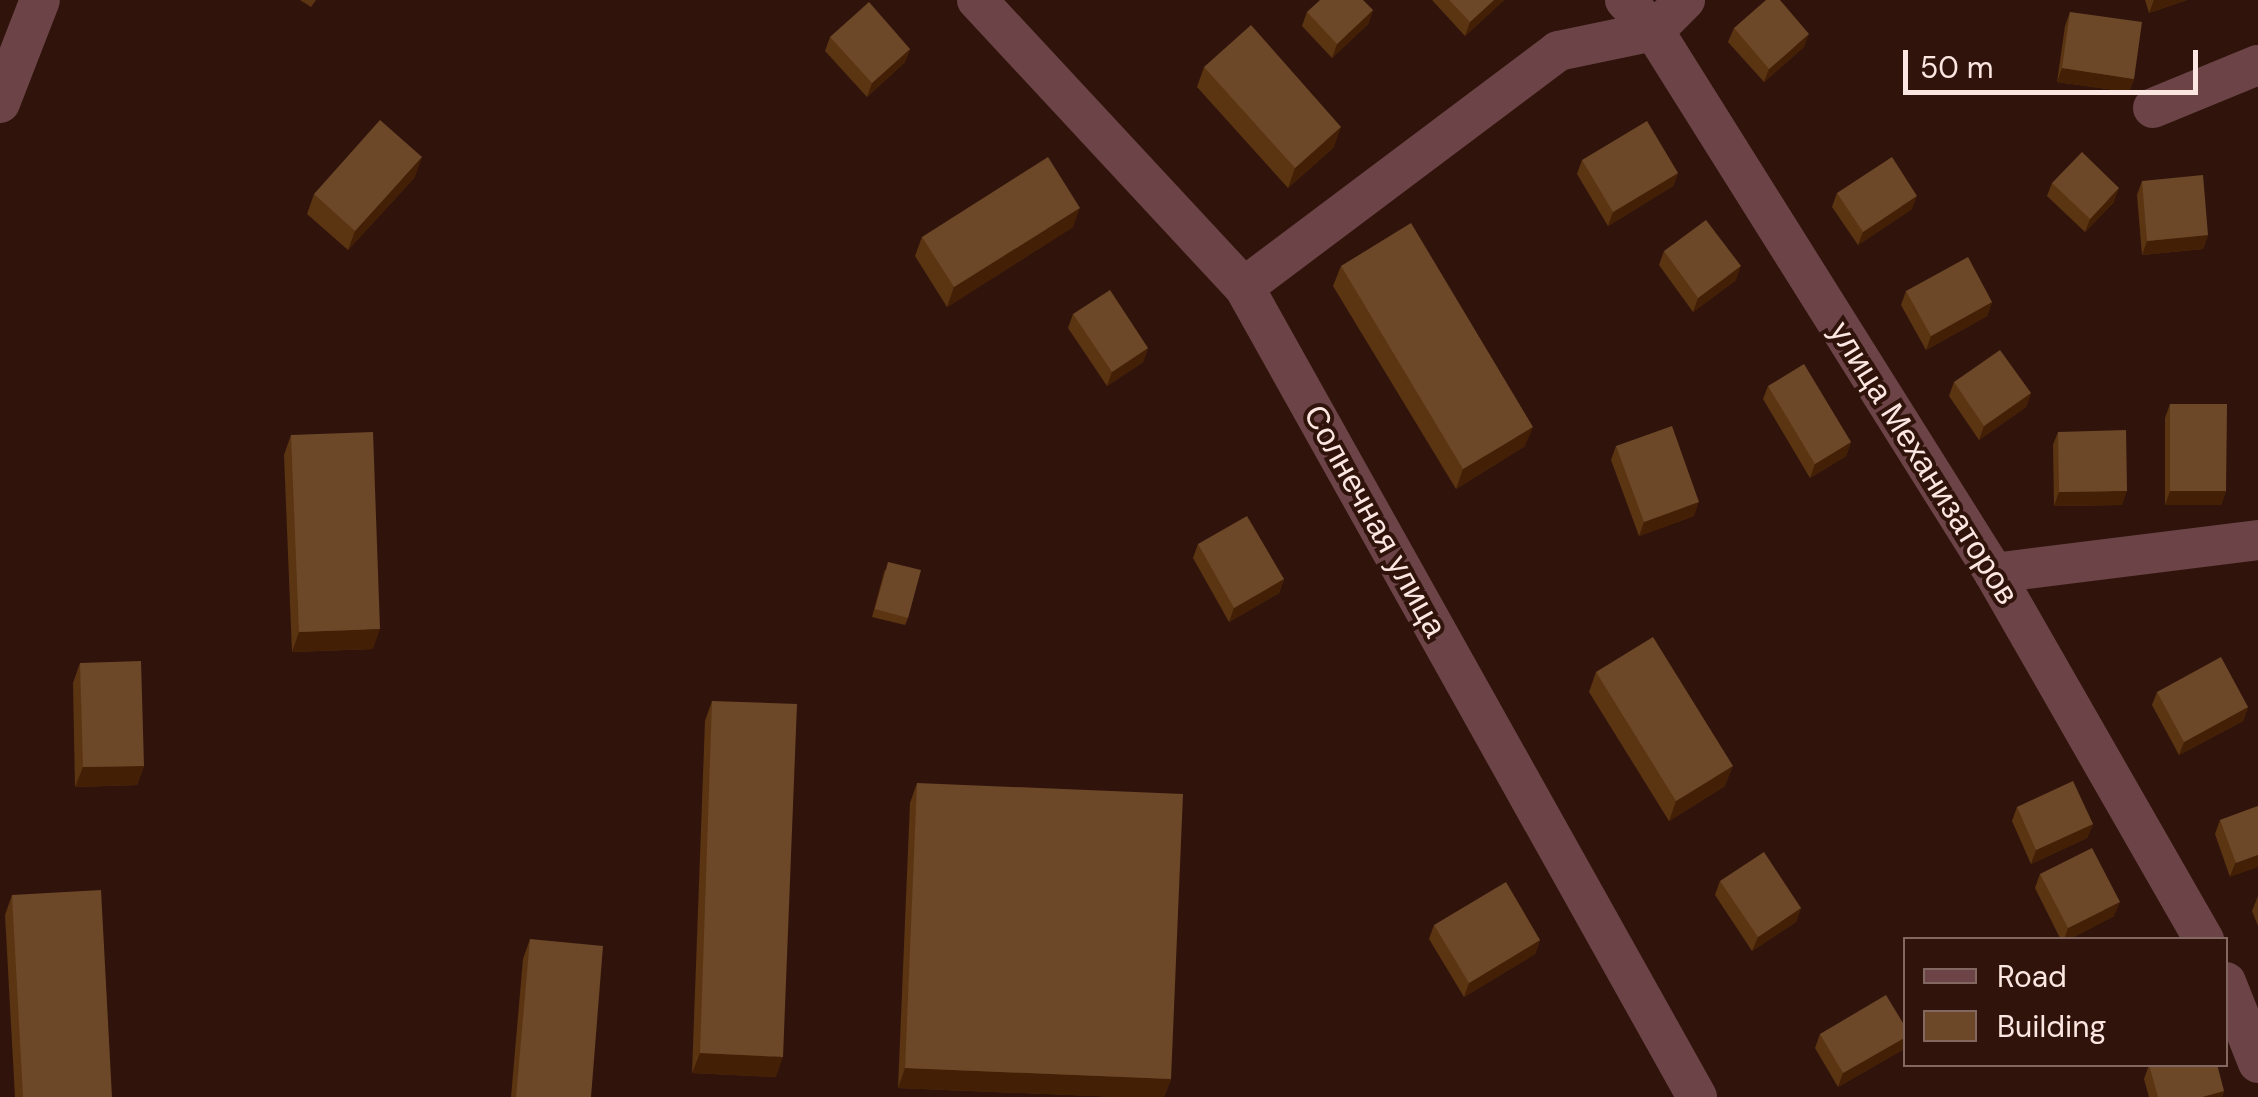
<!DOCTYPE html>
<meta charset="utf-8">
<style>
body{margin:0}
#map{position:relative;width:2258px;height:1097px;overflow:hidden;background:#30140c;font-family:"DM Sans",sans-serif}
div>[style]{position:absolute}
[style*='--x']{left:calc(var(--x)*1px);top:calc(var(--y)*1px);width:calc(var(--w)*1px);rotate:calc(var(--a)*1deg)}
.street>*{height:40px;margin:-20px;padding:0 20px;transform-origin:20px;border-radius:20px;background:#6c4447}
.wall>*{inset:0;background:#5b3412}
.shaded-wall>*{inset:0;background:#431f06}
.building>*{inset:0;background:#6c4728}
span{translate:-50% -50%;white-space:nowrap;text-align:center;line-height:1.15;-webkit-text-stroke:8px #30140c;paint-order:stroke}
.street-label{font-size:32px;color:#fce6e1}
.legend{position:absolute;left:1903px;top:937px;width:325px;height:130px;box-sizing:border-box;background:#30140c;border:2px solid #826861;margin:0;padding:12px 18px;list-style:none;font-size:30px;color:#fce6e1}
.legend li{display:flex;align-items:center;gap:20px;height:50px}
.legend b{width:50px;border:2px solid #826861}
.scale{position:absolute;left:1903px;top:50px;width:295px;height:45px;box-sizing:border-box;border:5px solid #fce6e1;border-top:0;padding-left:12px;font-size:30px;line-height:35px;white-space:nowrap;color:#fce6e1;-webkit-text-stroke:8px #30140c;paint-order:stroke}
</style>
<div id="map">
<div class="street">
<div style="--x:977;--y:0;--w:392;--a:47.1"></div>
<div style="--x:1244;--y:287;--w:928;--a:60.78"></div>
<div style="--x:1625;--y:0;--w:42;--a:46.9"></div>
<div style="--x:1654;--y:31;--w:640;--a:57.9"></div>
<div style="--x:1994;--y:573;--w:423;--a:60.2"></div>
<div style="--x:0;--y:103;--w:110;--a:-68.8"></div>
<div style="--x:2153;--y:108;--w:113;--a:-22.3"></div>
<div style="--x:1244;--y:287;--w:393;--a:-36.9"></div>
<div style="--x:1558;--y:51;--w:98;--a:-11.8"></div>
<div style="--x:1654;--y:31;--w:44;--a:-45"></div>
<div style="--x:1994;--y:573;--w:266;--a:-7.1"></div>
<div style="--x:2226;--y:982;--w:87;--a:68.4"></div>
</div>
<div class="wall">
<div style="clip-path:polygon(300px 0,316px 0,311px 7px)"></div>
<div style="clip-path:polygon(1432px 0,1504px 0,1465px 36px)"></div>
<div style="clip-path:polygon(2145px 0,2187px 0,2149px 13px)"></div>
<div style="clip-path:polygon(1373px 10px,1368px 24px,1332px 58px,1302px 26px,1307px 12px)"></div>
<div style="clip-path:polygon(2070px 12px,2134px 79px,2129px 92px,2057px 82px,2065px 26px)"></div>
<div style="clip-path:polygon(1734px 28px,1804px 47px,1764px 82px,1728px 42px)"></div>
<div style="clip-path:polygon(830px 37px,910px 49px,905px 62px,867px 97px,825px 51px)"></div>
<div style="clip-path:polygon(1204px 67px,1334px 147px,1288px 188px,1197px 87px)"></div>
<div style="clip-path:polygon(1582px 160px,1678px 173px,1673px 186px,1608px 226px,1577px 174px)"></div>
<div style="clip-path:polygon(415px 177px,348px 250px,307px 214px,314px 194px)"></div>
<div style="clip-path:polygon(2142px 181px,2208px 235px,2203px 249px,2142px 255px,2137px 195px)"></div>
<div style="clip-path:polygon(2052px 183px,2114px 202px,2085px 232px,2047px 196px)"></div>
<div style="clip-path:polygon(1837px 193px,1912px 209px,1858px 245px,1832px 207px)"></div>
<div style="clip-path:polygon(1073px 227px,947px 307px,915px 256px,922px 237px)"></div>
<div style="clip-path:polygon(1664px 251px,1736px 280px,1693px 312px,1659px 265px)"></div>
<div style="clip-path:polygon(1341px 266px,1525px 446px,1456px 489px,1333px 286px)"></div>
<div style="clip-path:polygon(1906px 291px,1992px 302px,1987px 316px,1926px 350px,1901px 305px)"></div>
<div style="clip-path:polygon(1073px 314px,1148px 348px,1143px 362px,1107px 386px,1068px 328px)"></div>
<div style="clip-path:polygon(1954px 382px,2031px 393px,2026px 407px,1979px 440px,1949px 396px)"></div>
<div style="clip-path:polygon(1768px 386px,1851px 442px,1846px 456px,1810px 478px,1763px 399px)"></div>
<div style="clip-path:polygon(2170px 404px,2226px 491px,2221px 505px,2165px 505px,2165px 418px)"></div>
<div style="clip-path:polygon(2058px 432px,2122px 505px,2054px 506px,2053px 445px)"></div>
<div style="clip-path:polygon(291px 435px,373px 649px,292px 652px,284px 455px)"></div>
<div style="clip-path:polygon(1616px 446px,1694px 516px,1639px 536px,1611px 460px)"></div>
<div style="clip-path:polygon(1198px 544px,1284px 579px,1279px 593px,1229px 622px,1193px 558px)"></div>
<div style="clip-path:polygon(885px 569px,908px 618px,905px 625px,872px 617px)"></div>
<div style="clip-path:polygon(80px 663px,144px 766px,137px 785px,75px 787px,73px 683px)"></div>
<div style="clip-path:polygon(1596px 672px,1725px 786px,1669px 821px,1589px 692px)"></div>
<div style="clip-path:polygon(2157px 692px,2248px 707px,2243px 721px,2179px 755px,2152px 705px)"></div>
<div style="clip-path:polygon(712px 701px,776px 1077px,692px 1073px,705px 721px)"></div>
<div style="clip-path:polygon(917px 783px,1171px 1079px,1164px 1097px,1119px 1097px,898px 1088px,910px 803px)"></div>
<div style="clip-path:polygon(2258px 806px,2230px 877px,2215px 834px,2220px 820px)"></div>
<div style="clip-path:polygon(2017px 807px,2093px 824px,2087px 838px,2031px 864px,2012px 821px)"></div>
<div style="clip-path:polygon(2040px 874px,2114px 916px,2068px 940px,2061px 940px,2035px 888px)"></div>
<div style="clip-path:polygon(1720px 881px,1801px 908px,1796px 922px,1752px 951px,1715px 895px)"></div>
<div style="clip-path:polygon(12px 895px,112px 1097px,15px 1097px,5px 915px)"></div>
<div style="clip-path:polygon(2258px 896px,2258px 926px,2252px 911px)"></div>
<div style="clip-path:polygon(1434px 925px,1540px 940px,1535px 954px,1464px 997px,1429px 939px)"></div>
<div style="clip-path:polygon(530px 939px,591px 1097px,511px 1097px,523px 959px)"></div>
<div style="clip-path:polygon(1906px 1028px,1904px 1049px,1838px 1087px,1815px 1048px,1820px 1034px)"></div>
<div style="clip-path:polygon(2149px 1065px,2224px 1091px,2222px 1097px,2149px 1097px,2144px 1079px)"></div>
</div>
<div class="shaded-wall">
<div style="clip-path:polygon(1494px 0,1504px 0,1465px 36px,1470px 22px)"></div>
<div style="clip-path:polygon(2154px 0,2187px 0,2149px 13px)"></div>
<div style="clip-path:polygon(1373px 10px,1368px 24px,1332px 58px,1337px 44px)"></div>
<div style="clip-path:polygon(1809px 34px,1804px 47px,1764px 82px,1769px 69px)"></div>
<div style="clip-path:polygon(910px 49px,905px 62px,867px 97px,872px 83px)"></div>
<div style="clip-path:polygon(2062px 68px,2134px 79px,2129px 92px,2057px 82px)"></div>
<div style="clip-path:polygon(1341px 127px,1334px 147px,1288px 188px,1295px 168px)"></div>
<div style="clip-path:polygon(422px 157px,415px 177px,348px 250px,355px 231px)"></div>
<div style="clip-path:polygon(1678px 173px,1673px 186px,1608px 226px,1613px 212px)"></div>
<div style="clip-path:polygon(2119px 188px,2114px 202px,2085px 232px,2090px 219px)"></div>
<div style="clip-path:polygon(1917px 196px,1912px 209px,1858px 245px,1863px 232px)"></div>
<div style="clip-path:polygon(1080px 208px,1073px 227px,947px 307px,954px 287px)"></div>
<div style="clip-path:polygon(2208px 235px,2203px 249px,2142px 255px,2147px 241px)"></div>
<div style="clip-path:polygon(1741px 266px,1736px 280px,1693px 312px,1698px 298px)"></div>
<div style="clip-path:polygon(1992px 302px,1987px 316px,1926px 350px,1931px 336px)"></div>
<div style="clip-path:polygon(1148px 348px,1143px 362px,1107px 386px,1112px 372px)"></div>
<div style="clip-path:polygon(2031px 393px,2026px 407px,1979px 440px,1984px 426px)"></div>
<div style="clip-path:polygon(1533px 427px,1525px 446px,1456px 489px,1463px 469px)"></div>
<div style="clip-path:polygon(1851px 442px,1846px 456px,1810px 478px,1815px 464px)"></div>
<div style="clip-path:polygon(2127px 491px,2122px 505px,2054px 506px,2059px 492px)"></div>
<div style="clip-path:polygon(2170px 491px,2226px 491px,2221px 505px,2165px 505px)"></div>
<div style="clip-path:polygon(1699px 502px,1694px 516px,1639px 536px,1644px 522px)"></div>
<div style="clip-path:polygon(1284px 579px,1279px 593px,1229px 622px,1234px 608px)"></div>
<div style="clip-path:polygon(380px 629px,373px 649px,292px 652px,299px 632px)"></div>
<div style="clip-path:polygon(2248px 707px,2243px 721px,2179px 755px,2184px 742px)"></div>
<div style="clip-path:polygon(144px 766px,137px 785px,75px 787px,83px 767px)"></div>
<div style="clip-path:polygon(1733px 766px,1725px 786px,1669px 821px,1676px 801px)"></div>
<div style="clip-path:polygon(2093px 824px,2087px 838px,2031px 864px,2036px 850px)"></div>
<div style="clip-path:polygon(2258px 855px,2258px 867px,2230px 877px,2236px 863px)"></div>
<div style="clip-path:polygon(2120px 902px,2114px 916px,2068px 940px,2064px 940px,2068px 928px)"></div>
<div style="clip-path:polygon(1801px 908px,1796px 922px,1752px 951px,1758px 937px)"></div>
<div style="clip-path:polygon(1540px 940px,1535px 954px,1464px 997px,1469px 983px)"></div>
<div style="clip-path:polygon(1906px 1037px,1904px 1049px,1838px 1087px,1843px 1073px)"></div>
<div style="clip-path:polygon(700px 1053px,783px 1057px,776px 1077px,692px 1073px)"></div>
<div style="clip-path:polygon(905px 1068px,1171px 1079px,1164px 1097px,1119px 1097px,898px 1088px)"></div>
<div style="clip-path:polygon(2224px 1091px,2222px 1097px,2202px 1097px)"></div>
</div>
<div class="building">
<div style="clip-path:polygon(1320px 0,1363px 0,1373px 10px,1337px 44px,1307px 12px)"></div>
<div style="clip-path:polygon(1449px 0,1494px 0,1470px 22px)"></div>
<div style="clip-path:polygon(1766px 0,1780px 0,1809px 34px,1769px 69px,1734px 28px)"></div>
<div style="clip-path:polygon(869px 2px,910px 49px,872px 83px,830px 37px)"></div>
<div style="clip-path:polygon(2070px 12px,2142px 22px,2134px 79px,2062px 68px)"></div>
<div style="clip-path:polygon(1251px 25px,1341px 127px,1295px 168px,1204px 67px)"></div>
<div style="clip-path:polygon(380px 120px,422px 157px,355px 231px,314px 194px)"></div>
<div style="clip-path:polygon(1647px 121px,1678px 173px,1613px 212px,1582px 160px)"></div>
<div style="clip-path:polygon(2082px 152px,2119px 188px,2090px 219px,2052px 183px)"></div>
<div style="clip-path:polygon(1048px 157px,1080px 208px,954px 287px,922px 237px)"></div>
<div style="clip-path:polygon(1892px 157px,1917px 196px,1863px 232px,1837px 193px)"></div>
<div style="clip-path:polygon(2203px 175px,2208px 235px,2147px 241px,2142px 181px)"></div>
<div style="clip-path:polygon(1706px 220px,1741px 266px,1698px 298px,1664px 251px)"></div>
<div style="clip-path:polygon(1411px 223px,1533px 427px,1463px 469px,1341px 266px)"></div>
<div style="clip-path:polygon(1968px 257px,1992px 302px,1931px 336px,1906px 291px)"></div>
<div style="clip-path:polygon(1110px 290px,1148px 348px,1112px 372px,1073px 314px)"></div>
<div style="clip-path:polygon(2000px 350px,2031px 393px,1984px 426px,1954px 382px)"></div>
<div style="clip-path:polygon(1804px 364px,1851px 442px,1815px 464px,1768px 386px)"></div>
<div style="clip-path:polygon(2170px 404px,2227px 404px,2226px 491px,2170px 491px)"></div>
<div style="clip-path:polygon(1672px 426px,1699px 502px,1644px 522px,1616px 446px)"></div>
<div style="clip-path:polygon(2126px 430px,2127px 491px,2059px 492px,2058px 432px)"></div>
<div style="clip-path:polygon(373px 432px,380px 629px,299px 632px,291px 435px)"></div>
<div style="clip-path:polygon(1247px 516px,1284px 579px,1234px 608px,1198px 544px)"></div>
<div style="clip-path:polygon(888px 562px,921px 570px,908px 618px,875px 609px)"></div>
<div style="clip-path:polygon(1653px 637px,1733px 766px,1676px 801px,1596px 672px)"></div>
<div style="clip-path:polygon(2221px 657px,2248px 707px,2184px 742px,2157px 692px)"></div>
<div style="clip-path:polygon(141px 661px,144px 766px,83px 767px,80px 663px)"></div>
<div style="clip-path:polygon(712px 701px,797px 704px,783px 1057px,700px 1053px)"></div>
<div style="clip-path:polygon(2073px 781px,2093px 824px,2036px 850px,2017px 807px)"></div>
<div style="clip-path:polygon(917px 783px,1183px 794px,1171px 1079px,905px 1068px)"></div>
<div style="clip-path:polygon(2258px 806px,2258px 855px,2236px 863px,2220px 820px)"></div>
<div style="clip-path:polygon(2092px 848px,2120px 902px,2068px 928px,2040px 874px)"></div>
<div style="clip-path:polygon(1764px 852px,1801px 908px,1758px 937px,1720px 881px)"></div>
<div style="clip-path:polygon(1506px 882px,1540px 940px,1469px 983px,1434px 925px)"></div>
<div style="clip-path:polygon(101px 890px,112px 1097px,23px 1097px,12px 895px)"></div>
<div style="clip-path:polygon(530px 939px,603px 946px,591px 1097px,516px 1097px)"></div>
<div style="clip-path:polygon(1886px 995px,1906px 1028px,1906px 1037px,1843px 1073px,1820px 1034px)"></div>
<div style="clip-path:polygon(2152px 1064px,2217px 1064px,2224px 1091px,2202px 1097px,2158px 1097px,2149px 1065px)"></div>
</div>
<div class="street-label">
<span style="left:1924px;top:463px;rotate:58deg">улица Механизаторов</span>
<span style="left:1375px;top:521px;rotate:61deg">Солнечная улица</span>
</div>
<ul class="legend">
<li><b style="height:12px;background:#6c4447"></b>Road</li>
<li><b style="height:28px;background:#6c4728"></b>Building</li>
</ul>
<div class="scale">50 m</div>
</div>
